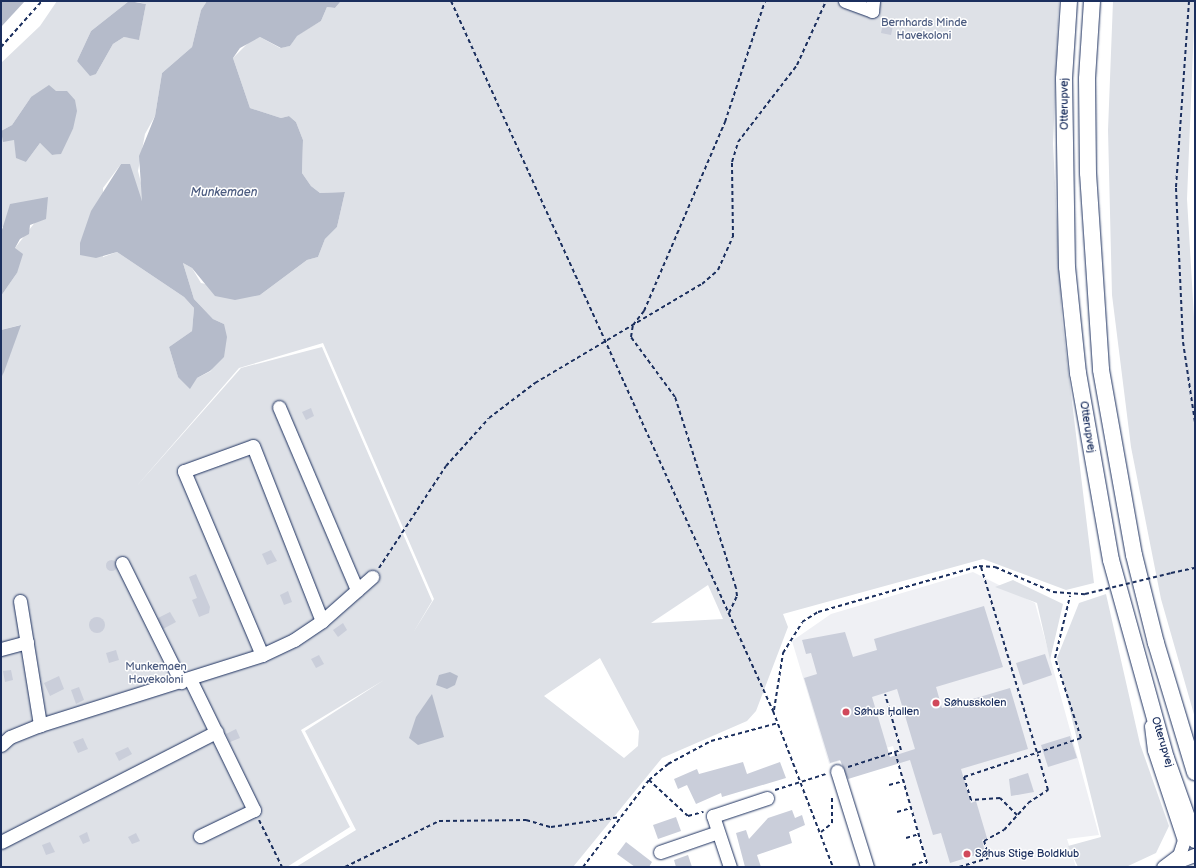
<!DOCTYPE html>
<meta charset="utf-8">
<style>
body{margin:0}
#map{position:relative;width:1196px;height:868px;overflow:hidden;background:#fff;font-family:"Balsamiq Sans",sans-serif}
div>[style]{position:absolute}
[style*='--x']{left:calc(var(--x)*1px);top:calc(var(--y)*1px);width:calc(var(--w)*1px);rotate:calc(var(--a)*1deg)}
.built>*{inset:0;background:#eff0f4}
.green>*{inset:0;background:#dee1e7}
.water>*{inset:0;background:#b5bbca}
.building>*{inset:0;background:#caceda}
.round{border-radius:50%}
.path>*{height:2px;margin-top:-1px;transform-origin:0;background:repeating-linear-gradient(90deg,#1b2f5e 0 4px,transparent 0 7px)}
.roads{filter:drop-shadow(0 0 1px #1b2f5e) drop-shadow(0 0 1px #1b2f5e)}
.minor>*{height:13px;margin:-6.5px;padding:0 6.5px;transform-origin:6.5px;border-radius:6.5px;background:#fff}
.major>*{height:16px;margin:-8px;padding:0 8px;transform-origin:8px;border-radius:8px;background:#fff}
.path-bridge>*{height:2px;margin-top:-1px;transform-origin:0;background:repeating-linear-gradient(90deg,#1b2f5e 0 4px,transparent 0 7px)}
.dots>*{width:11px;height:11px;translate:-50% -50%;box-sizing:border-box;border:2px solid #fff;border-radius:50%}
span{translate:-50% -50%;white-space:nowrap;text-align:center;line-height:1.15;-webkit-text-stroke:3px #fff;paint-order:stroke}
.park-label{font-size:11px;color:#4c5c80}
.street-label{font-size:11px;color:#1b2f5e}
.poi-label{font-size:11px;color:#1b2f5e}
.left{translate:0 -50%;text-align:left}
.water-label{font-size:12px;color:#49597e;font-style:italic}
.frame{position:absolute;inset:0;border:2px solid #1b2f5e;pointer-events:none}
</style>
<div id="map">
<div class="built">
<div style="clip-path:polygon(973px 572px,1035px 603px,1099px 835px,1067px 839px,1076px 867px,929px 867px,893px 746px,829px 764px,792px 641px,831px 614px)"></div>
</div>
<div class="green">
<div style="clip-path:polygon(evenodd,57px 1px,129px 1px,91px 31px,77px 61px,96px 74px,113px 44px,124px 37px,139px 39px,146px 4px,133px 1px,207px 1px,201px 10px,192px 47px,162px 73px,155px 116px,145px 134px,138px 171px,144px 195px,142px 201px,121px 164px,103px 188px,103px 257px,117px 252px,184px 297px,194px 308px,192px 331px,169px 347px,178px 377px,197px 378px,211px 371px,224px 324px,213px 319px,194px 299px,183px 263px,192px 268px,201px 283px,260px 295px,307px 260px,318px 257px,325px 239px,337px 227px,345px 192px,320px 193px,311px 186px,302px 173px,303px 140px,296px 122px,289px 116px,281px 118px,250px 108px,233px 58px,250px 41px,260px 37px,280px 48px,290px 46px,296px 36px,321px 21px,327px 7px,335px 8px,341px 1px,1059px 1px,1053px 144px,1062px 319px,1094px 583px,1066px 590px,983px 559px,783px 614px,788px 627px,756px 711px,747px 721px,662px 758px,573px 867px,296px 867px,356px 830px,305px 731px,384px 680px,301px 730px,350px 827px,287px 867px,1px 867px,1px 378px,20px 325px,1px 330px,1px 296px,17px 273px,15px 248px,36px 221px,2px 227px,1px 233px,1px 136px,14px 140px,26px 162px,40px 143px,52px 155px,60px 154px,73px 129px,31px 97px,12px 125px,1px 131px,1px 63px,40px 26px,57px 1px,323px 343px,434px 599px,413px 633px,432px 601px,322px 347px,241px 368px,135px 488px,239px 368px,323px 343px,57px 1px,708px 585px,723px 619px,651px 623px,708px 585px,57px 1px,600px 658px,639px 731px,638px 746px,624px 758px,544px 696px,600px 658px)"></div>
<div style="clip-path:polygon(1113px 1px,1195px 1px,1187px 199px,1195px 334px,1195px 718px,1161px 599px,1131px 447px,1112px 295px,1108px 130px)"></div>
<div style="clip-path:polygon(1013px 580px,1063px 604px,1050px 660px,1037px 603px,995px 587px)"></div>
<div style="clip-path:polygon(1106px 594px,1140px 744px,1169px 826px,1156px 853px,1126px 867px,1078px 867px,1068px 846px,1101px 837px,1057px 658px,1079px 603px)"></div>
</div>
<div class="water">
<div style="clip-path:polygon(1px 1px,25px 1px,1px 27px)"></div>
<div style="clip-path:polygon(129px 1px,146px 4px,139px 40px,124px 37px,113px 44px,96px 74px,90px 76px,77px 61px,91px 31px)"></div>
<div style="clip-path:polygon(207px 1px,341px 1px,335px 8px,327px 7px,321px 21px,297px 36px,290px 46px,281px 48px,260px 37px,240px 48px,233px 58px,250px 108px,281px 118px,289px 116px,296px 122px,303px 140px,302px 173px,311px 186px,320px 193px,345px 192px,337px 227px,325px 239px,318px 257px,307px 260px,260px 295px,235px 300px,215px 296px,192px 268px,183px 263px,194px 299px,213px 319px,224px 324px,227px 337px,224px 357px,210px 371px,197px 378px,190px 389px,178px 377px,169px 347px,192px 331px,194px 308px,184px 297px,117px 252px,96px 258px,80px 255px,80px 243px,91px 211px,121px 164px,130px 164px,142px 201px,139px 156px,155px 116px,162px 73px,192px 47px,201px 10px)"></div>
<div style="clip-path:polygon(49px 85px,56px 91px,67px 91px,75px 100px,77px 111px,73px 129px,61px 154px,52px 155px,40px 143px,26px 162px,16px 158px,14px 140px,3px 142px,1px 131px,12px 125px,31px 97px)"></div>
<div style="clip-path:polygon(48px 197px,46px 219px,30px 225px,29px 234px,20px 239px,15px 248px,23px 254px,17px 273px,1px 296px,1px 233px,10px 204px)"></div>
<div style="clip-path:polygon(21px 325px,4px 372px,1px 378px,1px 330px)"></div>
<div style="clip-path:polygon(450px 672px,458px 676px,455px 685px,447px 689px,436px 685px,439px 675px)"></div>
<div style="clip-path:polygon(432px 694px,444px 737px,418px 745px,409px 738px,416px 717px)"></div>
</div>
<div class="building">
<div style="clip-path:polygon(883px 23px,893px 26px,891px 35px,881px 33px)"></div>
<div style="clip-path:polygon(311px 408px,314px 416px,306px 420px,302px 412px)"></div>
<div style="clip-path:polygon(271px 550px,277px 561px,267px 565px,262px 554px)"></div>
<div class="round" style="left:105.5px;top:559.5px;width:11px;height:11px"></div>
<div style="clip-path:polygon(196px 574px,210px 607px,209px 613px,199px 617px,192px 600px,197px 598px,189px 577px)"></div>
<div style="clip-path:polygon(288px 591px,292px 602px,284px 605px,280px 595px)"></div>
<div style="clip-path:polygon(evenodd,984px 606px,1003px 667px,936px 687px,942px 708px,1010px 688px,1028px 749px,961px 769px,971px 803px,976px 801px,987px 838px,982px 840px,985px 852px,950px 863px,941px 833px,933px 835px,910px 760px,848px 779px,840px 760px,830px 763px,804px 678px,817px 674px,811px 653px,806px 654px,802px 640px,845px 632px,853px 657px,877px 650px,874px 639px,984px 606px,897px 689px,915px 749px,890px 757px,872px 697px,897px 689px)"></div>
<div style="clip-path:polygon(170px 612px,176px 622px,163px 629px,158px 618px)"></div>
<div class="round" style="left:89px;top:617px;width:16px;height:16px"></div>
<div style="clip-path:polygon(343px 623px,347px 630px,338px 637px,333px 630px)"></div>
<div style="clip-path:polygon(116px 650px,119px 660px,109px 663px,106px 653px)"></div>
<div style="clip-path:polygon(1045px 654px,1052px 675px,1023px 685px,1016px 663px)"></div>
<div style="clip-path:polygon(319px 655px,324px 664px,316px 668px,311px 659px)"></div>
<div style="clip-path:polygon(11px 670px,13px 680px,5px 682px,3px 671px)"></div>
<div style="clip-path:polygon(59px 676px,64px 689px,50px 696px,44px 683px)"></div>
<div style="clip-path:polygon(79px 687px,84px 700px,76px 704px,71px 690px)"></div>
<div style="clip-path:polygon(236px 729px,240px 738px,230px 742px,226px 734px)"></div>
<div style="clip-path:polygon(1070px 736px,1077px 758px,1048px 767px,1041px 745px)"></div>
<div style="clip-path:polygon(83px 738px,88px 749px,78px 753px,73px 742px)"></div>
<div style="clip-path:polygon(128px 747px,132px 754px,119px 761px,115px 753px)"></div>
<div style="clip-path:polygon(743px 762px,747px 774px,780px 762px,786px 778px,722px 797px,721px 793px,696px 804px,687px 785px,678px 789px,674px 779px,697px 769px,699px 774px)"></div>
<div style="clip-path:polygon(1028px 773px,1034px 792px,1011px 796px,1009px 779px)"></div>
<div style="clip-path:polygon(792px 810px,795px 818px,802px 815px,805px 825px,789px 832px,792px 843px,757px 855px,761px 867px,745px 867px,736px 833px,746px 830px,749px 839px,768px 818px)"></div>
<div style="clip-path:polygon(676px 817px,681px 831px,658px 839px,653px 825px)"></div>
<div style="clip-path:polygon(87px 832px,90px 841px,83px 844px,79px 836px)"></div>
<div style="clip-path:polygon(136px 833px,140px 841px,132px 844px,128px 837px)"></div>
<div style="clip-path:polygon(50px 842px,55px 852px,46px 855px,42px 845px)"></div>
<div style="clip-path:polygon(626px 842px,652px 862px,649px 867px,635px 867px,617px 854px)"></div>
<div style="clip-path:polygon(688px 855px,692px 867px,676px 867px,674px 860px)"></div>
</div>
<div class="path">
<div style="--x:451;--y:1;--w:780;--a:65.6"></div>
<div style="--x:773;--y:711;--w:167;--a:69"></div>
<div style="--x:1189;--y:1;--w:187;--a:94"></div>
<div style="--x:1176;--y:188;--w:154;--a:87.4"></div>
<div style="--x:1183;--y:342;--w:81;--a:81.5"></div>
<div style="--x:1;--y:47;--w:62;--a:-48.3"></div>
<div style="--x:981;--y:567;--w:193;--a:73.2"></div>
<div style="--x:379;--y:568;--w:122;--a:-56.7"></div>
<div style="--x:446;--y:466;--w:64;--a:-48.1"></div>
<div style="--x:489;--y:418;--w:58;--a:-37.3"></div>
<div style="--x:535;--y:383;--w:194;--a:-30.7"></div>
<div style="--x:702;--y:284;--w:21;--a:-41"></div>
<div style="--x:718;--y:270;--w:36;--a:-66"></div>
<div style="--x:733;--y:237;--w:75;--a:-90.8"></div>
<div style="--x:732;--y:162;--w:21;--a:-73"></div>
<div style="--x:738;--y:142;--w:97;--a:-52.5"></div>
<div style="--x:797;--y:65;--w:70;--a:-65.6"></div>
<div style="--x:1171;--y:573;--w:25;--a:-12"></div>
<div style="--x:729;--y:613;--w:19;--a:-65"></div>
<div style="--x:737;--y:596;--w:8;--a:-97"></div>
<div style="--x:736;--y:588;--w:201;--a:-107.7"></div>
<div style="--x:675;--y:397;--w:74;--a:-126.3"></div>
<div style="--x:631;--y:337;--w:12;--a:-81"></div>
<div style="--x:633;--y:325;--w:18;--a:-52"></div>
<div style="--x:644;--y:311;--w:206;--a:-66.8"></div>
<div style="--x:725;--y:122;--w:127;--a:-71.7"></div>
<div style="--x:774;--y:710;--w:58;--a:-81"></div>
<div style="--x:783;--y:653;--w:36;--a:-58"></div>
<div style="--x:802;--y:622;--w:19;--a:-32"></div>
<div style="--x:818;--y:612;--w:167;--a:-15.9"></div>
<div style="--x:979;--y:566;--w:16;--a:4"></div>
<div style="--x:995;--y:567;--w:63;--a:23.3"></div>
<div style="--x:1053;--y:592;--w:32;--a:4"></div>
<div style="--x:895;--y:752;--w:120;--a:74"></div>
<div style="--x:848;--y:767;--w:56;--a:-17.8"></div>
<div style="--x:901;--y:750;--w:58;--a:-105.9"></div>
<div style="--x:649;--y:780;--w:53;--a:42.7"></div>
<div style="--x:688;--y:816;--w:16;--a:-15"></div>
<div style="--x:889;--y:785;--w:16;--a:-15"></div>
<div style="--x:775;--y:790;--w:53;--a:-17.4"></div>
<div style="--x:897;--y:812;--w:15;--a:-16"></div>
<div style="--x:1017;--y:815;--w:24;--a:-135"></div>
<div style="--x:1000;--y:798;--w:29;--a:176"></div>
<div style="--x:971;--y:800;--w:24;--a:-107"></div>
<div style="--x:964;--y:777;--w:123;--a:-18.4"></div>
<div style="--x:1081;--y:738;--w:84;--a:-108"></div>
<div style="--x:1055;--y:658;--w:64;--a:-76.4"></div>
<div style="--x:259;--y:820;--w:52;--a:63.9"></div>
<div style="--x:821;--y:832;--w:14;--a:-39"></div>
<div style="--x:832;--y:823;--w:26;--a:-90"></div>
<div style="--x:906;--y:838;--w:14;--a:-17"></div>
<div style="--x:912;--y:865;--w:15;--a:-16"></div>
<div style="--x:345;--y:867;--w:105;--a:-26.1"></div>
<div style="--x:439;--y:821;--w:87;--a:-0.7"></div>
<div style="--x:526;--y:820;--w:26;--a:16"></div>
<div style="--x:551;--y:827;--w:70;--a:-8.2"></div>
<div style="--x:583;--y:867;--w:109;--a:-52.8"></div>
<div style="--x:649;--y:780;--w:25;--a:-40"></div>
<div style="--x:668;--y:764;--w:49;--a:-28.1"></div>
<div style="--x:711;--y:741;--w:69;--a:-15"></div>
<div style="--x:959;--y:867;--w:31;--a:-17"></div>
<div style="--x:989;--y:858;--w:18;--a:-106"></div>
<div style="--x:984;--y:841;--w:23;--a:-29"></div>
<div style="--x:1004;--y:830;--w:36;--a:-48"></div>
<div style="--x:1028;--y:803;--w:24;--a:-33"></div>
<div style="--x:1048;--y:790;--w:37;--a:-106"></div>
</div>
<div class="roads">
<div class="minor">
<div style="--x:845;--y:1;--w:29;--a:20"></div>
<div style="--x:872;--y:11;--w:10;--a:-84"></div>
<div style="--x:279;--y:407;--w:199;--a:66.9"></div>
<div style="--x:122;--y:563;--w:133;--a:63.6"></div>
<div style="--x:20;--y:601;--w:126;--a:80.8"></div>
<div style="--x:1;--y:649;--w:27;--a:-15"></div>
<div style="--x:262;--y:655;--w:200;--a:-113"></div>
<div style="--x:184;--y:471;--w:73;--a:-19.9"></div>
<div style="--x:253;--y:446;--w:188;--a:68.5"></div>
<div style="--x:190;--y:679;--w:146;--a:64"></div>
<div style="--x:254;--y:810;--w:60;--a:154.3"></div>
<div style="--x:1151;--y:726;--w:24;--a:83"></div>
<div style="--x:1154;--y:750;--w:95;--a:71.6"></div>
<div style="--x:1184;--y:840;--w:16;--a:108"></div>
<div style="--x:1179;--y:855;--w:20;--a:143"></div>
<div style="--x:1;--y:745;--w:12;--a:-42"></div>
<div style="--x:10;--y:737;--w:29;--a:-22"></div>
<div style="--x:37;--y:726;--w:236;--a:-17.5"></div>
<div style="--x:262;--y:655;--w:35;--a:-25"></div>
<div style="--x:294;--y:640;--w:34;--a:-34"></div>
<div style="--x:322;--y:621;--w:67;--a:-41.3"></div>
<div style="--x:837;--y:771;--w:101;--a:72.6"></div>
<div style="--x:1;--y:842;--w:242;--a:-27.1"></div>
<div style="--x:660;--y:852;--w:61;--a:-19"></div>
<div style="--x:1171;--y:864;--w:26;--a:-21"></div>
<div style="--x:730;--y:867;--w:54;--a:-108.4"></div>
<div style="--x:713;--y:816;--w:57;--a:-18.4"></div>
</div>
<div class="major">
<div style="--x:1069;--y:1;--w:78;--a:93.7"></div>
<div style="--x:1064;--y:79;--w:188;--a:89.1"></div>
<div style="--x:1067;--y:267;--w:107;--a:84.1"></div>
<div style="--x:1078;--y:373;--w:190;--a:80"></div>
<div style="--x:1111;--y:560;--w:205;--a:74.5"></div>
<div style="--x:1166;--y:758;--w:87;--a:70.5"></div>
<div style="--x:1092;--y:1;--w:78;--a:93.7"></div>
<div style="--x:1087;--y:79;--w:94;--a:89.4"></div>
<div style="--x:1088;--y:173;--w:197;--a:86.2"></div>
<div style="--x:1101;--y:370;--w:188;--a:79.9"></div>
<div style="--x:1134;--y:555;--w:91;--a:76"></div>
<div style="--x:1156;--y:643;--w:135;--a:73.2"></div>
</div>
</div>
<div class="path-bridge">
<div style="--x:1085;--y:594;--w:89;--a:-13.7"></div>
</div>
<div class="dots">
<div style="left:936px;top:703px;background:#d1495b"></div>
<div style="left:846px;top:712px;background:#d1495b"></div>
<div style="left:967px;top:854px;background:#d1495b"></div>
</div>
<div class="park-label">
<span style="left:924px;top:30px">Bernhards Minde<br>Havekoloni</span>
<span style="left:156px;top:674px">Munkemaen<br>Havekoloni</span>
</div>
<div class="street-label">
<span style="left:1065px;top:104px;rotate:-90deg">Otterupvej</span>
<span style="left:1087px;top:427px;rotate:81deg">Otterupvej</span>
<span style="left:1162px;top:742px;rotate:73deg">Otterupvej</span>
</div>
<div class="poi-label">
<span class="left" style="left:944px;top:703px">Søhusskolen</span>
<span class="left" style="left:854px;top:712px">Søhus Hallen</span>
<span class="left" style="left:975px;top:854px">Søhus Stige Boldklub</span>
</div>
<div class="water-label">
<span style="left:224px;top:193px">Munkemaen</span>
</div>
<div class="frame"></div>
</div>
